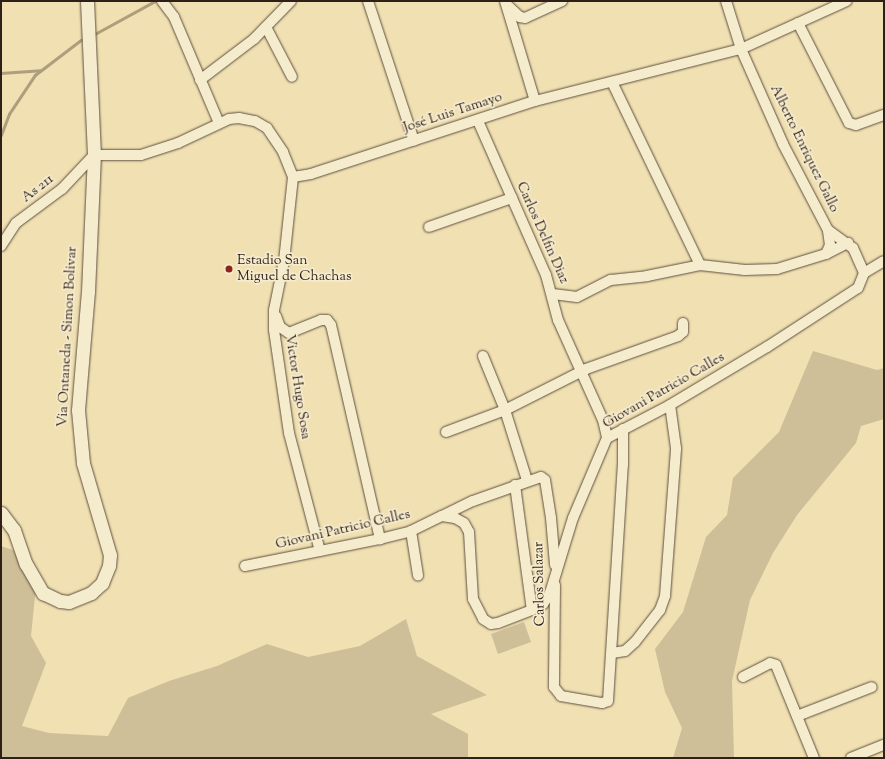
<!DOCTYPE html>
<meta charset="utf-8">
<style>
body{margin:0}
#map{position:relative;width:885px;height:759px;overflow:hidden;background:#f0e0b2;font-family:"Sorts Mill Goudy",serif}
div>[style]{position:absolute}
[style*='--x']{left:calc(var(--x)*1px);top:calc(var(--y)*1px);width:calc(var(--w)*1px);rotate:calc(var(--a)*1deg)}
.green>*{inset:0;background:#cfbf98}
.stream>*{height:2.5px;margin:-1.25px;padding:0 1.25px;transform-origin:1.25px;border-radius:1.25px;background:#ae9e7e}
.roads{filter:drop-shadow(0 0 1px #5e4f3f) drop-shadow(0 0 1px #5e4f3f)}
.street>*{height:10px;margin:-5px;padding:0 5px;transform-origin:5px;border-radius:5px;background:#f5ebcd}
.secondary>*{height:13px;margin:-6.5px;padding:0 6.5px;transform-origin:6.5px;border-radius:6.5px;background:#f5ebcd}
.dots>*{width:11px;height:11px;translate:-50% -50%;box-sizing:border-box;border:2px solid #f5ebcd;border-radius:50%}
span{translate:-50% -50%;white-space:nowrap;text-align:center;line-height:1.15;-webkit-text-stroke:3.5px #f5ebcd;paint-order:stroke}
.street-label{font-size:14px;color:#2e1f19}
.poi-label{font-size:14px;color:#2e1f19}
.left{translate:0 -50%;text-align:left}
.frame{position:absolute;inset:0;border:2px solid #2e1f19;pointer-events:none}
</style>
<div id="map">
<div class="green">
<div style="clip-path:polygon(813px 351px,877px 370px,884px 368px,884px 419px,861px 426px,856px 443px,797px 515px,773px 553px,750px 600px,732px 681px,734px 758px,673px 758px,682px 728px,665px 692px,655px 649px,683px 612px,706px 537px,727px 515px,733px 478px,779px 432px)"></div>
<div style="clip-path:polygon(1px 546px,13px 550px,36px 586px,31px 636px,46px 663px,22px 726px,49px 733px,108px 736px,128px 698px,169px 681px,217px 666px,267px 644px,308px 657px,360px 646px,406px 619px,417px 656px,487px 695px,431px 714px,468px 734px,468px 758px,1px 758px)"></div>
<div style="clip-path:polygon(524px 622px,531px 642px,498px 654px,491px 634px)"></div>
</div>
<div class="stream">
<div style="--x:93;--y:35;--w:71;--a:-28.7"></div>
<div style="--x:1;--y:73;--w:39;--a:-4"></div>
<div style="--x:1;--y:135;--w:22;--a:-69"></div>
<div style="--x:9;--y:114;--w:47;--a:-56.3"></div>
<div style="--x:35;--y:75;--w:58;--a:-37.3"></div>
</div>
<div class="roads">
<div class="street">
<div style="--x:162;--y:1;--w:20;--a:53"></div>
<div style="--x:174;--y:17;--w:115;--a:67"></div>
<div style="--x:368;--y:1;--w:147;--a:71.8"></div>
<div style="--x:505;--y:1;--w:104;--a:73.3"></div>
<div style="--x:726;--y:1;--w:50;--a:72.6"></div>
<div style="--x:741;--y:49;--w:104;--a:66.1"></div>
<div style="--x:783;--y:144;--w:97;--a:62.4"></div>
<div style="--x:828;--y:230;--w:31;--a:36"></div>
<div style="--x:853;--y:248;--w:27;--a:66"></div>
<div style="--x:507;--y:5;--w:18;--a:43"></div>
<div style="--x:520;--y:17;--w:5;--a:11"></div>
<div style="--x:525;--y:18;--w:41;--a:-24.7"></div>
<div style="--x:798;--y:23;--w:112;--a:63"></div>
<div style="--x:849;--y:123;--w:7;--a:16"></div>
<div style="--x:856;--y:125;--w:30;--a:-20"></div>
<div style="--x:266;--y:27;--w:56;--a:62.5"></div>
<div style="--x:200;--y:80;--w:68;--a:-37.2"></div>
<div style="--x:254;--y:39;--w:53;--a:-45.8"></div>
<div style="--x:612;--y:82;--w:203;--a:64.3"></div>
<div style="--x:478;--y:121;--w:168;--a:66.2"></div>
<div style="--x:546;--y:275;--w:47;--a:75.1"></div>
<div style="--x:558;--y:320;--w:110;--a:65.8"></div>
<div style="--x:603;--y:420;--w:18;--a:77"></div>
<div style="--x:293;--y:177;--w:84;--a:96.1"></div>
<div style="--x:284;--y:261;--w:50;--a:101.5"></div>
<div style="--x:274;--y:310;--w:20;--a:90"></div>
<div style="--x:274;--y:330;--w:104;--a:81.7"></div>
<div style="--x:289;--y:433;--w:122;--a:75.3"></div>
<div style="--x:429;--y:227;--w:88;--a:-19.3"></div>
<div style="--x:1;--y:246;--w:27;--a:-57"></div>
<div style="--x:16;--y:223;--w:57;--a:-36.5"></div>
<div style="--x:62;--y:189;--w:47;--a:-46.7"></div>
<div style="--x:94;--y:155;--w:47;--a:0"></div>
<div style="--x:141;--y:155;--w:39;--a:-18"></div>
<div style="--x:178;--y:143;--w:56;--a:-25.2"></div>
<div style="--x:229;--y:119;--w:10;--a:-6"></div>
<div style="--x:239;--y:118;--w:16;--a:11"></div>
<div style="--x:255;--y:121;--w:14;--a:30"></div>
<div style="--x:267;--y:128;--w:29;--a:56"></div>
<div style="--x:283;--y:152;--w:27;--a:68"></div>
<div style="--x:293;--y:177;--w:18;--a:-9"></div>
<div style="--x:311;--y:174;--w:236;--a:-18.1"></div>
<div style="--x:535;--y:101;--w:212;--a:-14.2"></div>
<div style="--x:741;--y:49;--w:116;--a:-24.4"></div>
<div style="--x:826;--y:254;--w:25;--a:-27"></div>
<div style="--x:553;--y:294;--w:24;--a:7"></div>
<div style="--x:577;--y:297;--w:38;--a:-27"></div>
<div style="--x:611;--y:280;--w:36;--a:-6"></div>
<div style="--x:647;--y:276;--w:54;--a:-11.7"></div>
<div style="--x:700;--y:265;--w:45;--a:6.3"></div>
<div style="--x:745;--y:270;--w:32;--a:-2"></div>
<div style="--x:777;--y:269;--w:51;--a:-17"></div>
<div style="--x:826;--y:254;--w:10;--a:-66"></div>
<div style="--x:830;--y:245;--w:15;--a:-98"></div>
<div style="--x:276;--y:316;--w:12;--a:70"></div>
<div style="--x:280;--y:327;--w:11;--a:34"></div>
<div style="--x:289;--y:333;--w:35;--a:-22"></div>
<div style="--x:321;--y:320;--w:6;--a:0"></div>
<div style="--x:327;--y:320;--w:6;--a:51"></div>
<div style="--x:331;--y:325;--w:220;--a:77.1"></div>
<div style="--x:483;--y:356;--w:58;--a:67.8"></div>
<div style="--x:505;--y:410;--w:73;--a:72.6"></div>
<div style="--x:446;--y:432;--w:63;--a:-20.4"></div>
<div style="--x:505;--y:410;--w:91;--a:-26.8"></div>
<div style="--x:586;--y:369;--w:98;--a:-19.7"></div>
<div style="--x:678;--y:336;--w:6;--a:-39"></div>
<div style="--x:683;--y:332;--w:9;--a:-90"></div>
<div style="--x:515;--y:485;--w:126;--a:82.3"></div>
<div style="--x:442;--y:516;--w:34;--a:-26"></div>
<div style="--x:473;--y:501;--w:72;--a:-19.4"></div>
<div style="--x:541;--y:477;--w:5;--a:37"></div>
<div style="--x:545;--y:480;--w:38;--a:81"></div>
<div style="--x:551;--y:518;--w:47;--a:85.1"></div>
<div style="--x:411;--y:531;--w:45;--a:81"></div>
<div style="--x:245;--y:566;--w:138;--a:-11.3"></div>
<div style="--x:380;--y:539;--w:32;--a:-14"></div>
<div style="--x:411;--y:531;--w:34;--a:-26"></div>
<div style="--x:442;--y:516;--w:13;--a:9"></div>
<div style="--x:455;--y:518;--w:10;--a:29"></div>
<div style="--x:464;--y:523;--w:10;--a:61"></div>
<div style="--x:469;--y:532;--w:67;--a:86.6"></div>
<div style="--x:473;--y:599;--w:22;--a:63"></div>
<div style="--x:483;--y:619;--w:9;--a:32"></div>
<div style="--x:491;--y:624;--w:7;--a:-8"></div>
<div style="--x:498;--y:623;--w:36;--a:-21"></div>
<div style="--x:532;--y:610;--w:13;--a:-29"></div>
<div style="--x:543;--y:604;--w:13;--a:-58"></div>
<div style="--x:550;--y:593;--w:78;--a:-73"></div>
<div style="--x:573;--y:518;--w:87;--a:-67"></div>
<div style="--x:607;--y:438;--w:71;--a:-27.6"></div>
<div style="--x:670;--y:405;--w:113;--a:-30.9"></div>
<div style="--x:767;--y:347;--w:108;--a:-33"></div>
<div style="--x:858;--y:288;--w:16;--a:-68"></div>
<div style="--x:864;--y:273;--w:23;--a:-31"></div>
<div style="--x:555;--y:585;--w:102;--a:90.6"></div>
<div style="--x:554;--y:687;--w:11;--a:52"></div>
<div style="--x:561;--y:696;--w:42;--a:9.7"></div>
<div style="--x:602;--y:703;--w:6;--a:-18"></div>
<div style="--x:608;--y:701;--w:236;--a:-86.4"></div>
<div style="--x:623;--y:465;--w:36;--a:-90"></div>
<div style="--x:612;--y:653;--w:13;--a:-9"></div>
<div style="--x:625;--y:651;--w:13;--a:-42"></div>
<div style="--x:635;--y:642;--w:41;--a:-52"></div>
<div style="--x:660;--y:610;--w:15;--a:-70"></div>
<div style="--x:665;--y:596;--w:148;--a:-85.7"></div>
<div style="--x:676;--y:448;--w:43;--a:-97.9"></div>
<div style="--x:743;--y:677;--w:30;--a:-27"></div>
<div style="--x:770;--y:663;--w:6;--a:18"></div>
<div style="--x:776;--y:665;--w:100;--a:67.8"></div>
<div style="--x:797;--y:716;--w:80;--a:-21.1"></div>
<div style="--x:851;--y:758;--w:35;--a:-22"></div>
</div>
<div class="secondary">
<div style="--x:1;--y:513;--w:21;--a:53"></div>
<div style="--x:14;--y:530;--w:36;--a:71"></div>
<div style="--x:26;--y:564;--w:34;--a:60"></div>
<div style="--x:43;--y:593;--w:19;--a:25"></div>
<div style="--x:60;--y:601;--w:9;--a:6"></div>
<div style="--x:69;--y:602;--w:24;--a:-22"></div>
<div style="--x:91;--y:593;--w:15;--a:-42"></div>
<div style="--x:102;--y:583;--w:18;--a:-68"></div>
<div style="--x:109;--y:566;--w:11;--a:-85"></div>
<div style="--x:110;--y:555;--w:96;--a:-106.4"></div>
<div style="--x:83;--y:463;--w:53;--a:-95.4"></div>
<div style="--x:78;--y:410;--w:118;--a:-85.2"></div>
<div style="--x:88;--y:292;--w:137;--a:-87.5"></div>
<div style="--x:94;--y:155;--w:154;--a:-92.6"></div>
</div>
</div>
<div class="dots">
<div style="left:229px;top:269px;background:#8f2418"></div>
</div>
<div class="street-label">
<span style="left:453px;top:113px;rotate:-18deg">José Luis Tamayo</span>
<span style="left:804px;top:149px;rotate:64deg">Alberto Enriquez Gallo</span>
<span style="left:38px;top:189px;rotate:-38deg">As 211</span>
<span style="left:542px;top:233px;rotate:66deg">Carlos Delfin Diaz</span>
<span style="left:68px;top:337px;rotate:-87deg">Via Ontaneda - Simon Bolivar</span>
<span style="left:297px;top:387px;rotate:81deg">Victor Hugo Sosa</span>
<span style="left:664px;top:391px;rotate:-30deg">Giovani Patricio Calles</span>
<span style="left:343px;top:530px;rotate:-13deg">Giovani Patricio Calles</span>
<span style="left:540px;top:584px;rotate:-91deg">Carlos Salazar</span>
</div>
<div class="poi-label">
<span class="left" style="left:237px;top:269px">Estadio San<br>Miguel de Chachas</span>
</div>
<div class="frame"></div>
</div>
